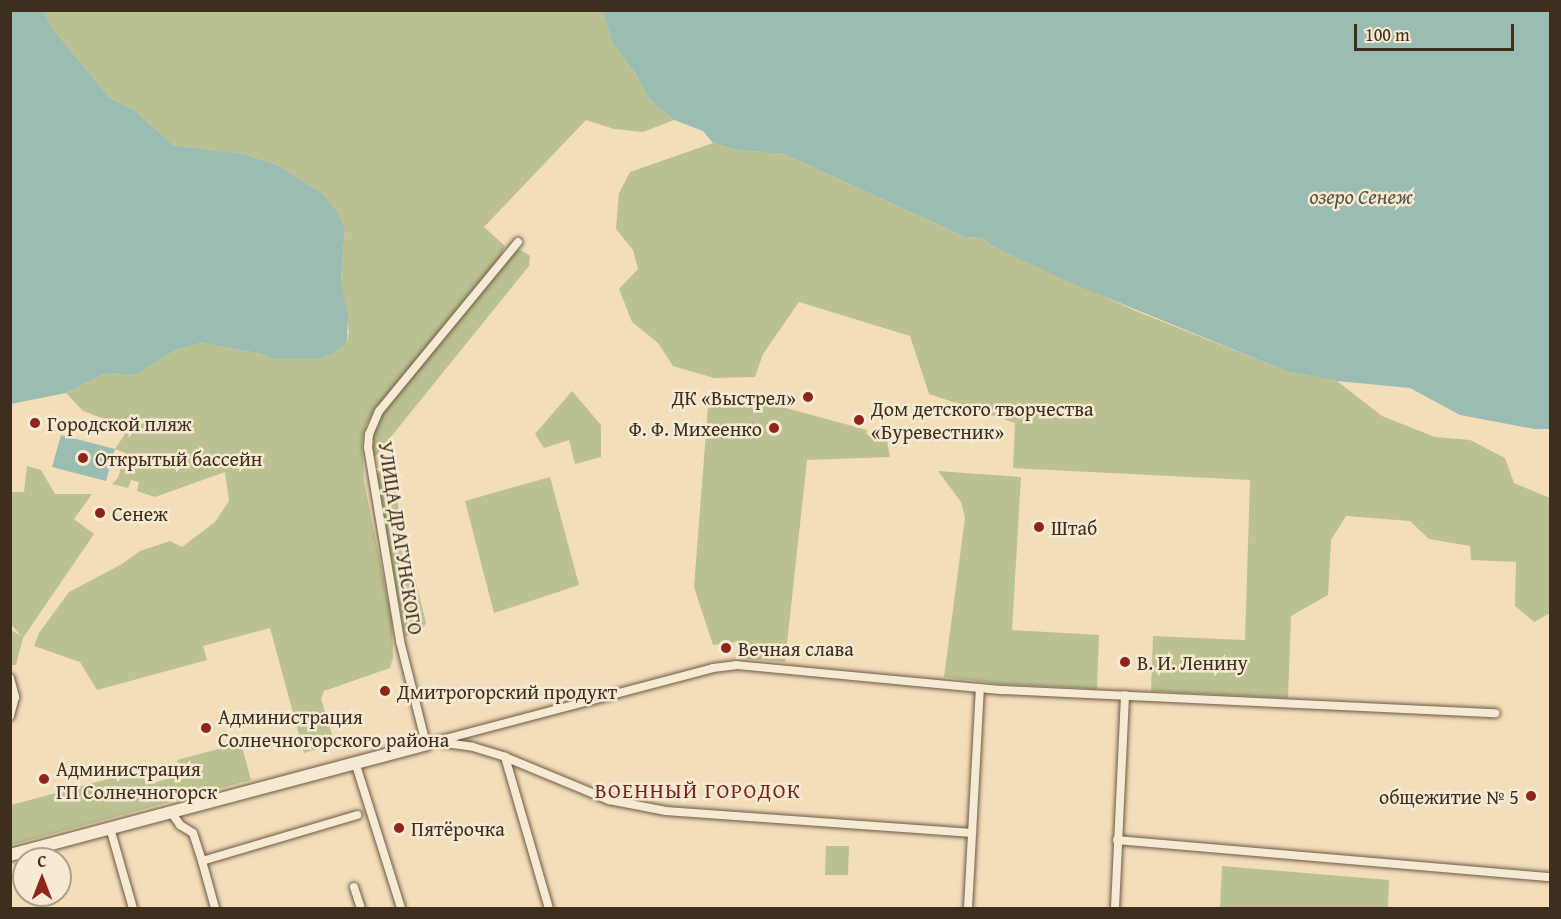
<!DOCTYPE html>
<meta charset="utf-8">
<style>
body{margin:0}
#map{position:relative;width:1561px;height:919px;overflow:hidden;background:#f3deba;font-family:"Gentium Book Plus",serif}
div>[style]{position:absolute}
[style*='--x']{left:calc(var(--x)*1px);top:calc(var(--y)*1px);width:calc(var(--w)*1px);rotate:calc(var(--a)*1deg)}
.green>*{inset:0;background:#bbc190}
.water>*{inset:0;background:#9bbcb2}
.roads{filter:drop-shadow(0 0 2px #6b5a44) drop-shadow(0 0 2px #6b5a44)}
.street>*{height:8px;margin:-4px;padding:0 4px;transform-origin:4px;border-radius:4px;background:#f7ead2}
.secondary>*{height:12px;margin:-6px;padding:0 6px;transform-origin:6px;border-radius:6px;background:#f7ead2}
.dots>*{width:16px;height:16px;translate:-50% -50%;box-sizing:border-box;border:3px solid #f7ead2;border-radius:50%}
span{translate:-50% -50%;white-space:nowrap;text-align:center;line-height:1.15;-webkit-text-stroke:5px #f7ead2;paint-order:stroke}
.poi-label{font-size:20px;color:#3e2e1c}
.right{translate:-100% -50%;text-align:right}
.left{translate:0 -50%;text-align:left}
.street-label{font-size:20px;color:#3e2e1c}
.water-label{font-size:21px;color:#555242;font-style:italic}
.neighbourhood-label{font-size:21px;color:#7a1f14;letter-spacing:1.5px}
.frame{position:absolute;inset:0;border:12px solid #3e2e1c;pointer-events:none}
.north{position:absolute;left:12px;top:847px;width:60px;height:60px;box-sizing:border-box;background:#f7ead2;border:2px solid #ad9f89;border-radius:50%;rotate:0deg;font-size:16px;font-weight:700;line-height:24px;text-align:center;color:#3e2e1c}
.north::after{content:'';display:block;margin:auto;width:21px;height:27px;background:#8f2418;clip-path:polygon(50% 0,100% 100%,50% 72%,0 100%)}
.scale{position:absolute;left:1354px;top:24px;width:160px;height:27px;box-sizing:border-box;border:3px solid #3e2e1c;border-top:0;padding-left:8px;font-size:18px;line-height:21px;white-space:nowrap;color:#3e2e1c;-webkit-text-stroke:4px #f7ead2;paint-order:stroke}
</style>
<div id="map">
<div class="green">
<div style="clip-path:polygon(44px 11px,603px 11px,612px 42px,635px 73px,649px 99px,674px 120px,643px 132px,614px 129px,586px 120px,484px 227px,505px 246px,497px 263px,375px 410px,366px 425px,362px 441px,364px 481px,392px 622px,393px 658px,390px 668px,324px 691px,321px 699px,334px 741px,331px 745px,304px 753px,270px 628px,203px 646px,207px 660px,97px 690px,80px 662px,34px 646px,39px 633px,69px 592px,122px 564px,140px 551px,170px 541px,182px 547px,215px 522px,229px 501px,225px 472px,155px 497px,137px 491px,139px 482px,131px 480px,128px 488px,112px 484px,118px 478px,125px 453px,115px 449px,129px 428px,83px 411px,66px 393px,102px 375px,116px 373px,127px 376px,139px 373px,176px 350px,200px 343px,258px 353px,274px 359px,292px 358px,334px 353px,347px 342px,349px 332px,341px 280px,345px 229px,322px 193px,278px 165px,244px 154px,173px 145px,134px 110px,109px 97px,53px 29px)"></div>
<div style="clip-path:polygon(713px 143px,736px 150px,784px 154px,965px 237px,982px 238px,992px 246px,1136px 311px,1288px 372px,1337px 381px,1382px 416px,1435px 437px,1470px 440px,1505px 458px,1514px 483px,1550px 498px,1550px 613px,1534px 622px,1515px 606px,1516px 562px,1471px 560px,1470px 546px,1429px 539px,1410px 521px,1346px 516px,1331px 540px,1328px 595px,1291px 616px,1288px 698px,1151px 691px,1153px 636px,1245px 640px,1250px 480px,1013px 468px,1015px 423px,929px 394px,910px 336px,799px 302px,763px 354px,755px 377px,714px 378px,673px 366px,658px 343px,632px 322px,619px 289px,638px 269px,633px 250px,616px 229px,619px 193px,630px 172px)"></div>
<div style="clip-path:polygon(521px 250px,530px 256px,529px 266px,373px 459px,370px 445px,375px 425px,385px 410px,515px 251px)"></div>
<div style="clip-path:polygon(572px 391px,601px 425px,601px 457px,575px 464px,569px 440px,544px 448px,535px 434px)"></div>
<div style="clip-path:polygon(731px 393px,867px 430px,866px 434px,887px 441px,890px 457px,807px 460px,785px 662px,737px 658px,738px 642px,713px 645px,694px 587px,708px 407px,717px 396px)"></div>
<div style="clip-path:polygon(391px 465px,394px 470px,399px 513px,426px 623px,420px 633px,405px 636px,376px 477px,384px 466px)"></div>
<div style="clip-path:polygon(27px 466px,41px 470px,55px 494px,92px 494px,74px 519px,94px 534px,23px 638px,16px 665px,11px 665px,11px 630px,21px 636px,11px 624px,11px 492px,24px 492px)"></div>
<div style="clip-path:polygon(938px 471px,1021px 477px,1012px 630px,1099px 635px,1097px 689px,1002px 684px,944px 677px,965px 518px,961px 502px)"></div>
<div style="clip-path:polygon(550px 477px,579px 585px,494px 613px,465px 501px)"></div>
<div style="clip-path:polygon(241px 743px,251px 780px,11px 845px,11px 805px,142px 770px,146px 785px,181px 775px,177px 760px)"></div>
<div style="clip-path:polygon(826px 846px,849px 846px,848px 875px,825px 875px)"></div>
<div style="clip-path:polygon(1222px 866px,1389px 880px,1388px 908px,1220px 908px)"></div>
</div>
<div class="water">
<div style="clip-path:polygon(11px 10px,44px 11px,53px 29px,109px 97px,134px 110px,173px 145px,244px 154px,278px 165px,322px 193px,337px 212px,345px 229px,341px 280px,348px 315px,347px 342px,334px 353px,318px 359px,274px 359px,258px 353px,200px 343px,176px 350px,139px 373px,126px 376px,116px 373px,102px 375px,66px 393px,11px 404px)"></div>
<div style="clip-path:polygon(603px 11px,1550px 11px,1550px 429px,1534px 429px,1460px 415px,1410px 388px,1337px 381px,1288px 372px,1076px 285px,992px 246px,982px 238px,965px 237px,784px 154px,736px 150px,713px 143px,703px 131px,674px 120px,649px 99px,635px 73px,612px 42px)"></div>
<div style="clip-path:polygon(61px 435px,115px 449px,106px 481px,52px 467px)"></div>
</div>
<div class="roads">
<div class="street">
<div style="--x:518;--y:242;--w:219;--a:129.4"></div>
<div style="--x:379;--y:411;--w:25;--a:113"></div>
<div style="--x:369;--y:434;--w:13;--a:94"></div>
<div style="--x:368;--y:447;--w:197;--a:80.6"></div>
<div style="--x:400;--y:641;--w:106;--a:75.8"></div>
<div style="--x:426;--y:744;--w:297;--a:-14.8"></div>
<div style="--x:713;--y:668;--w:23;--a:-7"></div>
<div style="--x:736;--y:665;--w:267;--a:5.4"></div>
<div style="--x:1002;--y:690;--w:494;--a:2.7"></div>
<div style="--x:10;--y:678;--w:20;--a:75"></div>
<div style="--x:15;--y:697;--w:20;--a:105"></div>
<div style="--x:439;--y:742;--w:34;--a:8"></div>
<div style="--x:473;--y:747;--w:34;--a:17"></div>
<div style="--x:505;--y:757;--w:113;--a:22.5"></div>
<div style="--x:609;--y:800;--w:58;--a:10.9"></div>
<div style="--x:666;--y:811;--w:307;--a:4.1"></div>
<div style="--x:505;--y:757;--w:157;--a:73.8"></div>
<div style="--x:355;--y:762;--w:153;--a:72.5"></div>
<div style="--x:171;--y:812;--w:16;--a:55"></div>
<div style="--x:180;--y:825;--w:15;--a:32"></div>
<div style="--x:193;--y:833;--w:29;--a:72"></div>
<div style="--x:202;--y:861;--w:162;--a:-16.5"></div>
<div style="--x:110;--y:828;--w:83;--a:74"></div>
<div style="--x:1117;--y:840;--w:434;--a:4.9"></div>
<div style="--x:202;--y:861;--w:49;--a:74.5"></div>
<div style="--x:354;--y:887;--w:22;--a:72"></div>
<div style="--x:968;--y:908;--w:220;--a:-86.9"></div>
<div style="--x:1115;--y:908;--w:213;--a:-87.3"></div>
</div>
<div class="secondary">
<div style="--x:10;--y:855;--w:431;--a:-14.9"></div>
</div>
</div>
<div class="dots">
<div style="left:808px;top:397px;background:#8f2418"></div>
<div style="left:859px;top:420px;background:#8f2418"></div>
<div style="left:35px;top:423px;background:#8f2418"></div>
<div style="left:774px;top:428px;background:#8f2418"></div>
<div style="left:83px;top:458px;background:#8f2418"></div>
<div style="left:100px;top:513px;background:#8f2418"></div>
<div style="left:1039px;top:527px;background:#8f2418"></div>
<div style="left:726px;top:648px;background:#8f2418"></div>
<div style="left:1125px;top:662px;background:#8f2418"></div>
<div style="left:385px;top:691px;background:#8f2418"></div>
<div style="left:206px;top:728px;background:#8f2418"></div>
<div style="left:44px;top:779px;background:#8f2418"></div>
<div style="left:1531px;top:796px;background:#8f2418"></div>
<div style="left:399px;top:828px;background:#8f2418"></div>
</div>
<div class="poi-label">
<span class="right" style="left:796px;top:397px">ДК «Выстрел»</span>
<span class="left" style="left:871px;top:420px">Дом детского творчества<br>«Буревестник»</span>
<span class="left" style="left:47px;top:423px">Городской пляж</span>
<span class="right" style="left:762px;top:428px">Ф. Ф. Михеенко</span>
<span class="left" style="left:95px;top:458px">Открытый бассейн</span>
<span class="left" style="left:112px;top:513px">Сенеж</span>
<span class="left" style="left:1051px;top:527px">Штаб</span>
<span class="left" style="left:738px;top:648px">Вечная слава</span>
<span class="left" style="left:1137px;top:662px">В. И. Ленину</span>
<span class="left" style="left:397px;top:691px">Дмитрогорский продукт</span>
<span class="left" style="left:218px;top:728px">Администрация<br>Солнечногорского района</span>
<span class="left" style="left:56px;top:780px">Администрация<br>ГП Солнечногорск</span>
<span class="right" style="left:1519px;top:796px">общежитие № 5</span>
<span class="left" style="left:411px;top:828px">Пятёрочка</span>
</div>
<div class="street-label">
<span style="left:401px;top:538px;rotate:81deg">УЛИЦА ДРАГУНСКОГО</span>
</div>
<div class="water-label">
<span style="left:1361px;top:197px">озеро Сенеж</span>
</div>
<div class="neighbourhood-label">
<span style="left:698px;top:791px">ВОЕННЫЙ ГОРОДОК</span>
</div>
<div class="frame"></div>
<div class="north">С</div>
<div class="scale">100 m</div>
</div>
